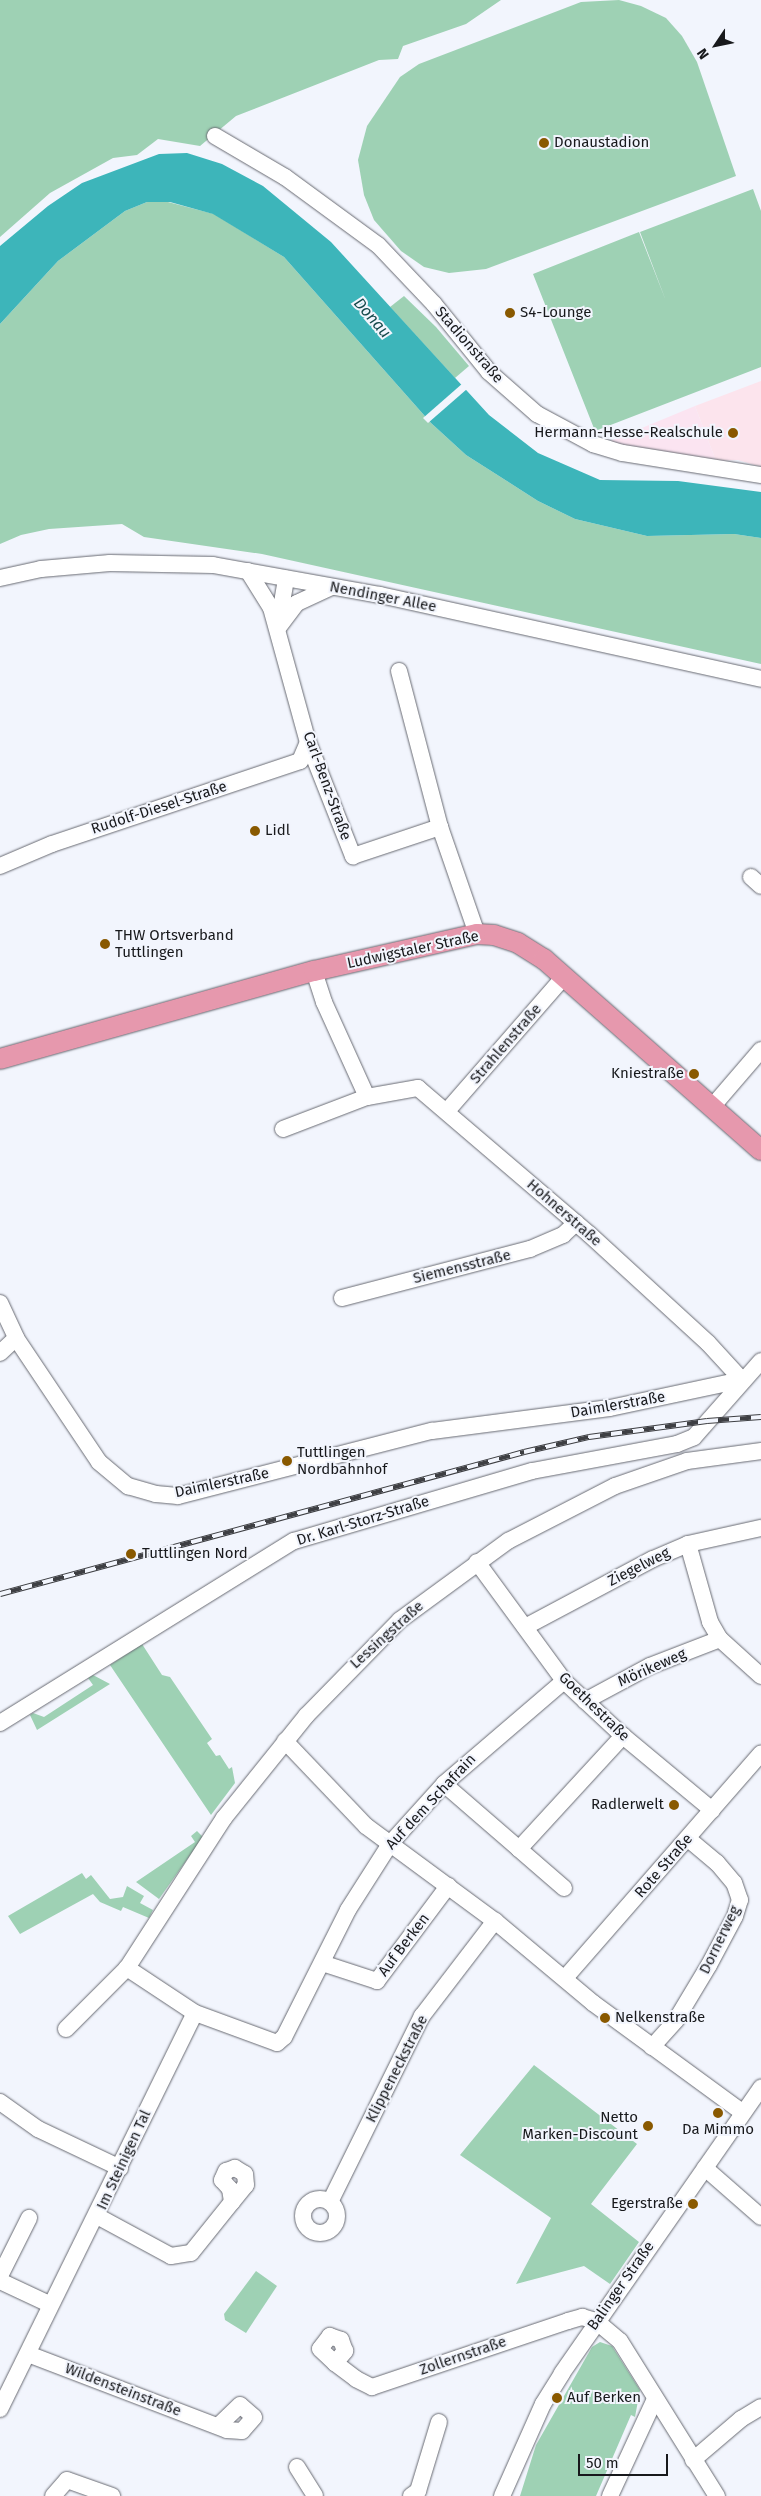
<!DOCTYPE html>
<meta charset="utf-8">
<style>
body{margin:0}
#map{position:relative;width:761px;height:2496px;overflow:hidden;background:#f2f5fd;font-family:"Fira Sans",sans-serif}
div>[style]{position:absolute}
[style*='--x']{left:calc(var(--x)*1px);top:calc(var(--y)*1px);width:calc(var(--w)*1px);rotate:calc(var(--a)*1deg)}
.industrial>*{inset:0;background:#fbe4f1}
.education>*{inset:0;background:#fce4ed}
.green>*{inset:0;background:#9ed1b4}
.water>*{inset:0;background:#3db5ba}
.pier>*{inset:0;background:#f2f5fd}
.roads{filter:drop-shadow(0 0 1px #686a72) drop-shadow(0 0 1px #686a72)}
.minor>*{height:16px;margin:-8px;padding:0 8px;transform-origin:8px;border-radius:8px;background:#fff}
.minor>.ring{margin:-8px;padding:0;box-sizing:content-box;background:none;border:16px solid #fff;border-radius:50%}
.major>*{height:20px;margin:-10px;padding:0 10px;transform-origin:10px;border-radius:10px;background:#e698ad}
.rail>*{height:5.5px;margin-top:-2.75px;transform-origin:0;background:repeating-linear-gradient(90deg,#f2f5fd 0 11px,#3e3f43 0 22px);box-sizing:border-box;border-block:1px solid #3e3f43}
.dots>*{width:14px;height:14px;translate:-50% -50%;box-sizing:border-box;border:2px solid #f2f5fd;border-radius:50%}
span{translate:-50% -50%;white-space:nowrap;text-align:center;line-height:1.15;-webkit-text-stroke:4px #f2f5fd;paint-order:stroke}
.poi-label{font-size:15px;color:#18191c}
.left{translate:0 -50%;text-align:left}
.right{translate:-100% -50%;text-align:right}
.street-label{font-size:15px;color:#18191c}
.water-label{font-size:16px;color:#164a4c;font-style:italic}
.north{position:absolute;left:691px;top:20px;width:50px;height:50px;-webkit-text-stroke:4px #f2f5fd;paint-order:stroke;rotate:236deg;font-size:14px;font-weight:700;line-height:20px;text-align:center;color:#18191c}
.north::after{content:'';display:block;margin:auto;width:18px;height:22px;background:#18191c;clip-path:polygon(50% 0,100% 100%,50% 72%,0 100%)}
.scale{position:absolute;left:578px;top:2454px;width:90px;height:22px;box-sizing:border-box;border:2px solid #18191c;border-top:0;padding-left:6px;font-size:15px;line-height:18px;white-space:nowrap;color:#18191c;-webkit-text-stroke:4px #f2f5fd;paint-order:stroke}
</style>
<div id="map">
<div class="industrial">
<div style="clip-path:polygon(695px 406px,716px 461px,646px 452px,608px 442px)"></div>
</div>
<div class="education">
<div style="clip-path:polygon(761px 381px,761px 467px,738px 460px,716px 461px,695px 406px)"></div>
</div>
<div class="green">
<div style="clip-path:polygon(0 0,501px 0,466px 24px,403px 46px,398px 59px,379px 60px,236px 116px,200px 146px,158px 139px,137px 155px,113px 158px,50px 193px,0 237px)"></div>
<div style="clip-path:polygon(619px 0,641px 6px,666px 18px,682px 36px,697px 62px,736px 176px,486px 269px,449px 273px,424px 267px,401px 251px,374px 220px,364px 195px,358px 160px,367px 126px,400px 77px,419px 64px,581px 2px)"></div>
<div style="clip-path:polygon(753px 189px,761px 211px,761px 367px,595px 431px,533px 274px,639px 232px,666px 301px,640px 232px)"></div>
<div style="clip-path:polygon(147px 202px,168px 202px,214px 214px,284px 257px,431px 423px,466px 455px,538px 501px,575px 519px,647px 536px,734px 534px,761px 538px,761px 664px,262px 554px,144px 537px,122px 524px,49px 529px,21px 535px,0 544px,0 324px,58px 261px,125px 211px)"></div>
<div style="clip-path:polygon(404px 296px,436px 327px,469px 366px,455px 378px,390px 307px)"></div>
<div style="clip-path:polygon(142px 1644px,162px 1675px,170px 1677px,212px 1739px,207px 1743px,216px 1756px,220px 1755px,229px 1769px,232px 1767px,235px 1783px,211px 1815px,110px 1665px)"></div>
<div style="clip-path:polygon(93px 1675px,110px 1684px,37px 1730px,30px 1715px,33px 1713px,44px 1717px,93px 1685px,88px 1678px)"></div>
<div style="clip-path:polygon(197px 1831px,203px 1837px,159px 1899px,136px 1882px,195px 1842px,191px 1836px)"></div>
<div style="clip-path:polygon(82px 1873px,86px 1879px,91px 1875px,110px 1899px,123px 1897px,127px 1886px,144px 1896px,140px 1903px,153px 1910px,149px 1918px,123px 1907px,121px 1911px,100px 1902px,93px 1894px,20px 1934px,8px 1916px)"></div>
<div style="clip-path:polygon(534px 2065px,637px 2144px,591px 2204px,639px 2242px,610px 2284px,584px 2266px,516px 2284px,551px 2218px,460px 2155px)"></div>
<div style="clip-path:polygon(256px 2271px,277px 2286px,246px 2333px,225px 2320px,224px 2314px)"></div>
<div style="clip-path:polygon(600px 2342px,612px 2346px,640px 2390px,635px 2417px,631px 2415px,596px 2496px,520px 2496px,536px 2445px,592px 2347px)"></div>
</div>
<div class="water">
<div style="clip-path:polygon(187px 153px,222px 164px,263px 186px,331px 242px,489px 415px,538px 453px,600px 480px,678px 481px,761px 492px,761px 538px,734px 534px,647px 536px,575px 519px,538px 501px,466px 455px,431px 423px,284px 257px,213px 214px,170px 202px,147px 202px,125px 211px,58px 261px,0 324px,0 246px,48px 206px,82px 183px,159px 154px)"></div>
</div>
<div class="pier">
<div style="clip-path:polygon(463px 383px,467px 389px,428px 423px,423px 418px)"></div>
</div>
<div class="roads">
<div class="minor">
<div style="--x:215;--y:136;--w:81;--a:30.4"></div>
<div style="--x:285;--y:177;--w:115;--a:36.2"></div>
<div style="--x:378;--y:245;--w:81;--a:46.5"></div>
<div style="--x:434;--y:304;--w:87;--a:51"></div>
<div style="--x:489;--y:372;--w:64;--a:41.2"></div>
<div style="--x:537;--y:414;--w:64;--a:28.2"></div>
<div style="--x:593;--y:444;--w:31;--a:17"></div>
<div style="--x:623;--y:453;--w:140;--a:9.1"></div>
<div style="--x:248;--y:571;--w:44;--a:58.1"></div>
<div style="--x:271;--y:608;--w:139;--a:74.6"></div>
<div style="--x:308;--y:742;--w:123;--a:68.5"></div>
<div style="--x:353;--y:856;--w:92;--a:-18.4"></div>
<div style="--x:0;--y:578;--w:42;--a:-12.4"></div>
<div style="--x:41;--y:569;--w:69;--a:-5"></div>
<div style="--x:110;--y:563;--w:103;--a:1.1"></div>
<div style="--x:213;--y:565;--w:170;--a:10.2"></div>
<div style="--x:380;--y:595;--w:390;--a:12.4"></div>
<div style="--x:278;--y:626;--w:48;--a:-80.3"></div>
<div style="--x:278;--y:628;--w:31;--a:-53"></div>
<div style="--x:297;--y:603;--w:38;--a:-25"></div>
<div style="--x:399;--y:671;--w:161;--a:75.3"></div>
<div style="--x:440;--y:827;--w:113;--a:70.9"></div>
<div style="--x:0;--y:866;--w:56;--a:-22.9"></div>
<div style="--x:52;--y:844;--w:262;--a:-18.5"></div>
<div style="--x:300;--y:761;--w:21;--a:-67"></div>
<div style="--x:751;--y:877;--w:13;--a:42"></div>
<div style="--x:367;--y:1097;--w:52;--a:-10"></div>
<div style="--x:418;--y:1088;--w:225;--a:40.5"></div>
<div style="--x:589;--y:1234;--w:161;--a:42.5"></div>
<div style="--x:708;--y:1343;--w:50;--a:47.4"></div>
<div style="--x:712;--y:1107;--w:75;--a:-49.3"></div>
<div style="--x:447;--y:1111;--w:178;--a:-48.9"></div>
<div style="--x:283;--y:1129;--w:90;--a:-20.9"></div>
<div style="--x:367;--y:1097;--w:104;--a:-114.4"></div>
<div style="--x:324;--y:1002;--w:33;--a:-108"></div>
<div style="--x:342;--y:1298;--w:194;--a:-14.6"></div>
<div style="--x:530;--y:1249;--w:36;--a:-23"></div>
<div style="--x:563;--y:1235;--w:18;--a:-43"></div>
<div style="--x:0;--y:1303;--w:38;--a:65"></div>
<div style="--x:16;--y:1338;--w:149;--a:56.2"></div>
<div style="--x:99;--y:1462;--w:38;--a:40"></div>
<div style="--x:128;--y:1486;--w:29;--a:16"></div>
<div style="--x:156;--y:1494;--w:22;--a:5"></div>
<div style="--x:178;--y:1496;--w:262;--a:-14.4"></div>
<div style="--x:432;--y:1431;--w:179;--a:-7.4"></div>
<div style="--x:610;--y:1408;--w:135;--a:-12"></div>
<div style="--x:0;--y:1353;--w:22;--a:-43"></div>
<div style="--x:688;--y:1544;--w:81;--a:74.2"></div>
<div style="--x:710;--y:1622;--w:20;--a:60"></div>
<div style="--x:720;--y:1639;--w:55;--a:42.1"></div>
<div style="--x:477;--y:1562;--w:147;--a:53.8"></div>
<div style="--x:564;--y:1681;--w:81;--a:43"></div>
<div style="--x:623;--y:1736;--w:116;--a:39.7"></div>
<div style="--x:525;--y:1627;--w:145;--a:-28"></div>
<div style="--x:653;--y:1559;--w:38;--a:-23"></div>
<div style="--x:688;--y:1544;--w:75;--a:-12.4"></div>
<div style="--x:564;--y:1681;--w:158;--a:139.4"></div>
<div style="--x:444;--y:1784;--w:81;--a:132"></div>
<div style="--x:390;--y:1844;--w:78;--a:122.5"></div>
<div style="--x:348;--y:1910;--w:142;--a:116.7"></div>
<div style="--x:284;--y:2037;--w:9;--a:139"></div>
<div style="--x:277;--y:2043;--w:87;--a:-159.9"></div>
<div style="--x:195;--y:2013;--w:82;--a:-146.5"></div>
<div style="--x:127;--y:1968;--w:179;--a:-57.1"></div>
<div style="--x:224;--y:1818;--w:131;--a:-51.2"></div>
<div style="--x:306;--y:1716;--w:134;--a:-45.6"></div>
<div style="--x:400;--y:1620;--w:134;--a:-36.2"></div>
<div style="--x:508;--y:1541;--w:120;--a:-27.2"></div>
<div style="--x:615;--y:1486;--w:76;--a:-19.1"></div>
<div style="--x:687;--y:1461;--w:75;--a:-7.7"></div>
<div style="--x:585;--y:1701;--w:74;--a:-28.3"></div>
<div style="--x:650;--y:1666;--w:75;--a:-21.1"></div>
<div style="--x:0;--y:1723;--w:346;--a:-31.8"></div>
<div style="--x:294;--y:1541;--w:248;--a:-16.4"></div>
<div style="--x:532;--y:1471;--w:147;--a:-10.5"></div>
<div style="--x:677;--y:1444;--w:18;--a:-22"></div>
<div style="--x:694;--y:1437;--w:101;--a:-48.6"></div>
<div style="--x:285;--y:1741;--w:117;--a:46.4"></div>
<div style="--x:366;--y:1826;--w:160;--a:36.4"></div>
<div style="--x:495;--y:1921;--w:128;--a:39.9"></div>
<div style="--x:593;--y:2003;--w:185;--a:36.2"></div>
<div style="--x:444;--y:1784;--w:99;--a:40.9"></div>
<div style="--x:564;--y:1888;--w:60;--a:-139.1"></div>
<div style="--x:519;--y:1849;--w:154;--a:-47.4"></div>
<div style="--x:322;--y:1963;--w:58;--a:18.1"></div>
<div style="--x:377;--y:1981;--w:119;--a:-53.2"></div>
<div style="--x:565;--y:1978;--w:298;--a:-48.9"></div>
<div style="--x:66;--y:2029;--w:86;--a:-45"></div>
<div style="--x:652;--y:2047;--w:36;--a:-48"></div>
<div style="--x:676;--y:2020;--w:64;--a:-59"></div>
<div style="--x:709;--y:1965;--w:55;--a:-62"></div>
<div style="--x:735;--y:1916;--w:17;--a:-73"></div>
<div style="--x:740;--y:1900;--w:18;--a:-109"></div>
<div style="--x:734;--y:1883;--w:26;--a:-130"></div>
<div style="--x:717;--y:1863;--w:38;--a:-140"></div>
<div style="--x:0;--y:2102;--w:47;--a:35.4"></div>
<div style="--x:38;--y:2129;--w:91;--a:25.4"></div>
<div style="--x:705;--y:2168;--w:74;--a:41.2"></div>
<div class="ring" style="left:303px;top:2199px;width:18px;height:18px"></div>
<div style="--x:330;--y:2202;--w:208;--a:-63.7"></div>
<div style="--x:422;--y:2016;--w:120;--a:-52.5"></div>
<div style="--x:97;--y:2216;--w:84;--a:28.4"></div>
<div style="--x:171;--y:2256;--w:20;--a:-9"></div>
<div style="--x:191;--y:2253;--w:65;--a:-51.2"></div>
<div style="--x:232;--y:2202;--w:22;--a:-51"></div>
<div style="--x:246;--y:2185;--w:11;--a:-95"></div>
<div style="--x:245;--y:2174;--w:12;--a:-149"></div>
<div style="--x:235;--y:2168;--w:9;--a:162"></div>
<div style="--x:226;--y:2171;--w:10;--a:114"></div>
<div style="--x:222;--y:2180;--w:12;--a:48"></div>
<div style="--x:230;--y:2189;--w:13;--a:81"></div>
<div style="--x:0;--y:2276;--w:65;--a:-63.4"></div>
<div style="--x:0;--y:2281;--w:56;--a:25.2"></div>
<div style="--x:28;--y:2354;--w:213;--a:20.9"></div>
<div style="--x:227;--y:2430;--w:15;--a:4"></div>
<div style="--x:242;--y:2431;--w:18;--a:-49"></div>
<div style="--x:254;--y:2417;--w:18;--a:-139"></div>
<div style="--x:240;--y:2405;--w:30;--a:136"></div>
<div style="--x:335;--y:2363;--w:16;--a:-50"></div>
<div style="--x:345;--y:2351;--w:12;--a:-110"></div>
<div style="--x:341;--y:2340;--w:12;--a:-160"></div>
<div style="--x:330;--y:2336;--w:16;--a:128"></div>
<div style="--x:320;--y:2349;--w:21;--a:43"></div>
<div style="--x:335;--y:2363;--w:26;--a:37"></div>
<div style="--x:356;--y:2379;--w:18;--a:27"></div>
<div style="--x:372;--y:2387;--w:207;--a:-18.6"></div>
<div style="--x:568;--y:2321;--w:15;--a:-16"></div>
<div style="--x:582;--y:2317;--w:15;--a:16"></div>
<div style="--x:596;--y:2321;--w:31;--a:40"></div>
<div style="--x:620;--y:2341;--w:183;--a:58"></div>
<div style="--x:0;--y:2409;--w:441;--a:-63.8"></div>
<div style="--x:693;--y:2460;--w:63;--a:-40.5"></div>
<div style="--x:741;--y:2419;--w:23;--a:-31"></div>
<div style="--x:297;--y:2467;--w:34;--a:58"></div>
<div style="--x:53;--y:2496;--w:21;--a:-49"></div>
<div style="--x:67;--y:2480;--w:48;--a:19.6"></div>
<div style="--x:411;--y:2496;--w:9;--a:-36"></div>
<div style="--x:418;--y:2491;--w:72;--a:-73.1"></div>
<div style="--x:502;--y:2496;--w:101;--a:-66"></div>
<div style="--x:543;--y:2404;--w:36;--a:-58"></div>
<div style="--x:562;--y:2373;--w:348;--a:-55.1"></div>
<div style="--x:610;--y:2496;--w:107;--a:-65.1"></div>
</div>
<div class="major">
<div style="--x:0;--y:1059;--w:326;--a:-15.7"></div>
<div style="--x:314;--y:971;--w:167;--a:-12.8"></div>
<div style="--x:477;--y:934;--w:17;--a:3"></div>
<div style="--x:494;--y:935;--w:25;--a:18"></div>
<div style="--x:518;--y:943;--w:31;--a:32"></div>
<div style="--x:544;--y:959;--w:289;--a:41.4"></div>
</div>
</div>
<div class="rail">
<div style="--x:0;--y:1594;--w:543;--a:-15.16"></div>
<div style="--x:524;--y:1452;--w:67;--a:-13"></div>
<div style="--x:589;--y:1437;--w:119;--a:-7.7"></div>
<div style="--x:707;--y:1421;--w:54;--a:-4.2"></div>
</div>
<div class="dots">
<div style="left:544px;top:143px;background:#895900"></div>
<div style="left:510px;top:313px;background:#895900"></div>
<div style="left:733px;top:433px;background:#895900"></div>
<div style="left:255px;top:831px;background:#895900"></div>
<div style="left:105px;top:944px;background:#895900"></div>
<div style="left:694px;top:1074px;background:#895900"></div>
<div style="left:287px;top:1461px;background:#895900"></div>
<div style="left:131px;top:1554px;background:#895900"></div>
<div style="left:674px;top:1805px;background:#895900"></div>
<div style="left:605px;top:2018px;background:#895900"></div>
<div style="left:718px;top:2113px;background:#895900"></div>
<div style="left:648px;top:2126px;background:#895900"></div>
<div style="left:693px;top:2204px;background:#895900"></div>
<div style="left:557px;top:2398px;background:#895900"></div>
</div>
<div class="poi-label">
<span class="left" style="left:554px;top:143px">Donaustadion</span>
<span class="left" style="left:520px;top:313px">S4-Lounge</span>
<span class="right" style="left:723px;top:433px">Hermann-Hesse-Realschule</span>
<span class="left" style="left:265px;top:831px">Lidl</span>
<span class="left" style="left:115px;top:944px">THW Ortsverband<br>Tuttlingen</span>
<span class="right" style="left:684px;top:1074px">Kniestraße</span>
<span class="left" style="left:297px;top:1461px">Tuttlingen<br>Nordbahnhof</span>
<span class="left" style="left:142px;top:1554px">Tuttlingen Nord</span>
<span class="right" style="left:664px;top:1805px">Radlerwelt</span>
<span class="left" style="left:615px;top:2018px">Nelkenstraße</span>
<span class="right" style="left:638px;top:2126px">Netto<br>Marken-Discount</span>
<span style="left:718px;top:2130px">Da Mimmo</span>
<span class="right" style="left:683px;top:2204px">Egerstraße</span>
<span class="left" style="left:567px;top:2398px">Auf Berken</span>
</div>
<div class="street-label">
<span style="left:469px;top:345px;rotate:49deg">Stadionstraße</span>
<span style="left:383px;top:597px;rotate:11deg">Nendinger Allee</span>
<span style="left:327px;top:786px;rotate:70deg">Carl-Benz-Straße</span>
<span style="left:159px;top:808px;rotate:-18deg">Rudolf-Diesel-Straße</span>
<span style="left:413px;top:950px;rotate:-12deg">Ludwigstaler Straße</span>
<span style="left:506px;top:1044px;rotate:-49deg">Strahlenstraße</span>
<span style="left:564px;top:1213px;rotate:41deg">Hohnerstraße</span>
<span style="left:462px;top:1267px;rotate:-14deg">Siemensstraße</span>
<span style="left:618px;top:1405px;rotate:-10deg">Daimlerstraße</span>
<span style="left:222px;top:1483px;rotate:-12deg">Daimlerstraße</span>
<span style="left:363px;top:1521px;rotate:-17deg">Dr. Karl-Storz-Straße</span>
<span style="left:639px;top:1567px;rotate:-27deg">Ziegelweg</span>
<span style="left:387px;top:1635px;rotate:-42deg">Lessingstraße</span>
<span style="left:652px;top:1668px;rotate:-24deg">Mörikeweg</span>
<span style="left:594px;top:1707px;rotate:44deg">Goethestraße</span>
<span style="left:431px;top:1802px;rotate:-47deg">Auf dem Schafrain</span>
<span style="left:664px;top:1866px;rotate:-49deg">Rote Straße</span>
<span style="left:720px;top:1940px;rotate:-64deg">Dornerweg</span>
<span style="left:404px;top:1945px;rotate:-53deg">Auf Berken</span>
<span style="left:397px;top:2069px;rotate:-63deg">Klippeneckstraße</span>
<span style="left:124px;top:2160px;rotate:-65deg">Im Steinigen Tal</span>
<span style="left:621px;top:2286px;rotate:-55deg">Balinger Straße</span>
<span style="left:463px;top:2356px;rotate:-19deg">Zollernstraße</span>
<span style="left:123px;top:2390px;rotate:21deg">Wildensteinstraße</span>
</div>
<div class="water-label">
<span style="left:372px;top:318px;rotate:49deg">Donau</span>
</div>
<div class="north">N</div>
<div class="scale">50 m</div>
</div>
